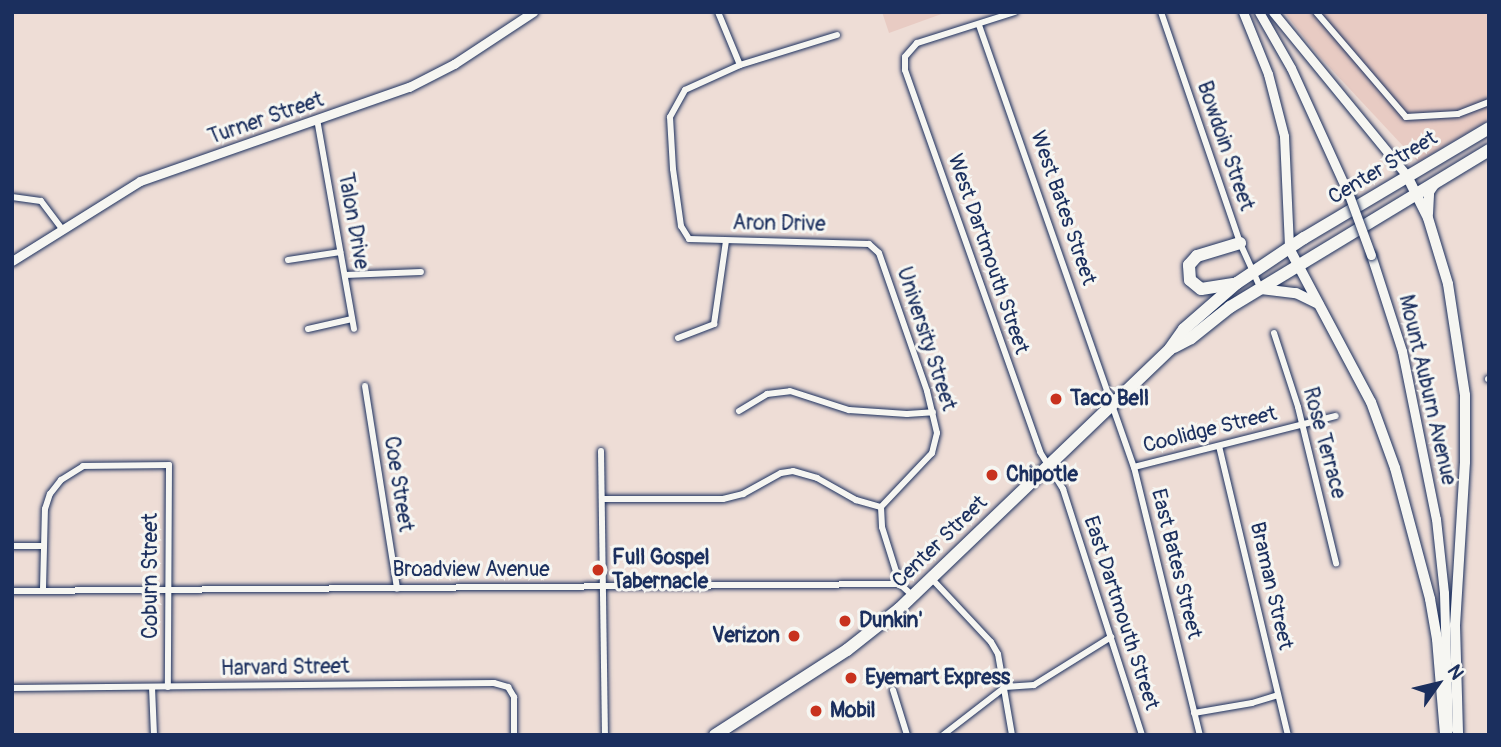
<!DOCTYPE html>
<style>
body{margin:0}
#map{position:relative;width:1501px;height:747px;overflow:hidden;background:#eeddd6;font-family:Pangolin,sans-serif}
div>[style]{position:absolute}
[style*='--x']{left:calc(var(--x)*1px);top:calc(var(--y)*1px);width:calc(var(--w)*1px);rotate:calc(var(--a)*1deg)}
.built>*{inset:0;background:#e8cbc3}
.roads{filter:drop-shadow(0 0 2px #1b2f5e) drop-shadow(0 0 2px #1b2f5e)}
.street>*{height:6px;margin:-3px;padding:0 3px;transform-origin:3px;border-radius:3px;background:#f6f6f2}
.secondary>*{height:9px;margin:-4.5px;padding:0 4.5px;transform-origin:4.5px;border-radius:4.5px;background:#f6f6f2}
.primary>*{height:10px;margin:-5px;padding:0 5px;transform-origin:5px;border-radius:5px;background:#f6f6f2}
.highway>*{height:12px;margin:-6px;padding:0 6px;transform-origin:6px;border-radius:6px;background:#f6f6f2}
.bridges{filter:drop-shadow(0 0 2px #1b2f5e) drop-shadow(0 0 2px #1b2f5e)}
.secondary-bridge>*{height:9px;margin:-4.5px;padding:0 4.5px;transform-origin:4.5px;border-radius:4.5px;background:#f6f6f2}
.dots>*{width:19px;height:19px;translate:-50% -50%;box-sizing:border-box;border:4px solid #f6f6f2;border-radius:50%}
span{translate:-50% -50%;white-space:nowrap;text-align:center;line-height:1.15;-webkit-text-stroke:6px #f6f6f2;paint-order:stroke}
.street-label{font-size:21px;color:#1b2f5e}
.poi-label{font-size:21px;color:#1b2f5e;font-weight:700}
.left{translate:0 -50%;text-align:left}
.right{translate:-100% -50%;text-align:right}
.frame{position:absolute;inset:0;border:14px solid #1b2f5e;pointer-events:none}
.north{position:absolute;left:1403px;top:649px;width:70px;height:70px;-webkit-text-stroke:5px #f6f6f2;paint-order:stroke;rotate:56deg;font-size:19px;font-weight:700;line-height:28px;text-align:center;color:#1b2f5e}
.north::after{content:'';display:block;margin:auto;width:24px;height:32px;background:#1b2f5e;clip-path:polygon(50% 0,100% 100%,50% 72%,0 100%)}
</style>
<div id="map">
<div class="built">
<div style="clip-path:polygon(882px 12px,947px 12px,889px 33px)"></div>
<div style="clip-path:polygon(1284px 12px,1489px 12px,1489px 120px,1418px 162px,1317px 54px)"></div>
</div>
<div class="roads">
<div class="street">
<div style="--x:718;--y:12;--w:57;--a:67.5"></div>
<div style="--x:1015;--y:12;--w:103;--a:162.4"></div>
<div style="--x:917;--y:43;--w:18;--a:131"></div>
<div style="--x:905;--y:57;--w:13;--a:90"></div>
<div style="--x:905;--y:70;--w:405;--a:70.5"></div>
<div style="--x:1040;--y:452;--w:44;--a:58.1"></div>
<div style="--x:1063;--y:489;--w:258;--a:72.2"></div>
<div style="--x:1161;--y:12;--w:244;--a:71.1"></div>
<div style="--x:1240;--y:243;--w:51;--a:65.5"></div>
<div style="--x:1316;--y:12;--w:138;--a:49.4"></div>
<div style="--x:1406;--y:117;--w:52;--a:-3.3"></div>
<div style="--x:1458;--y:114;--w:33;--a:-21"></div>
<div style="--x:979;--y:25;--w:468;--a:70.7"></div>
<div style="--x:1134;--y:467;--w:276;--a:76.2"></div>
<div style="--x:837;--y:35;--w:102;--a:162.8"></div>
<div style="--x:740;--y:65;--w:60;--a:155.6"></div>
<div style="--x:685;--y:90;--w:31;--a:119"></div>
<div style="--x:670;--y:117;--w:52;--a:86.7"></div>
<div style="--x:673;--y:169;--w:58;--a:82"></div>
<div style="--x:681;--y:226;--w:15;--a:58"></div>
<div style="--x:689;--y:239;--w:180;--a:1.6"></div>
<div style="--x:869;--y:244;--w:13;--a:42"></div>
<div style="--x:879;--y:253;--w:146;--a:70.8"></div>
<div style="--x:927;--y:391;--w:43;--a:76.6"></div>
<div style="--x:937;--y:433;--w:21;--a:104"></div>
<div style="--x:932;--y:453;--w:74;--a:133.4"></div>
<div style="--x:317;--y:119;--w:213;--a:80"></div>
<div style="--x:12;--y:197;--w:29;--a:8"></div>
<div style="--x:41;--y:201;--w:36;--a:53"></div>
<div style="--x:288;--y:260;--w:53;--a:-8.7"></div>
<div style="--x:345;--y:275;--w:76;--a:-2.3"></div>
<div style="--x:308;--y:329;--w:45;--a:-12.8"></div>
<div style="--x:1274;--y:333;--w:78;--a:72"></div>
<div style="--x:1298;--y:407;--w:161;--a:76.3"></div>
<div style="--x:678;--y:338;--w:39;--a:-21"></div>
<div style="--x:714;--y:324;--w:84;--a:-81.8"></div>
<div style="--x:1488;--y:379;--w:1;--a:0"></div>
<div style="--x:365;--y:386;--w:205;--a:81"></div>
<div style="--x:739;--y:411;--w:33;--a:-31"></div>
<div style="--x:767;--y:394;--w:23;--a:-7"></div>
<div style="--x:790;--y:391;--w:62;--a:17.9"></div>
<div style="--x:849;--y:410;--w:58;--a:3.9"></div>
<div style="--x:907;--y:414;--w:26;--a:-4"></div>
<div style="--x:1219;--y:446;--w:297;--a:76.6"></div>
<div style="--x:601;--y:451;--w:284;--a:89.2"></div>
<div style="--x:1134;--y:467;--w:208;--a:-14.2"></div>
<div style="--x:602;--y:499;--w:121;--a:0"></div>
<div style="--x:723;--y:499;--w:21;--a:-14"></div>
<div style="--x:743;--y:494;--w:43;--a:-28.9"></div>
<div style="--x:781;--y:473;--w:12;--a:-9"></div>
<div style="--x:793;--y:471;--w:25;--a:16"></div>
<div style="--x:817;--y:478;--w:45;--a:29.4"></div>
<div style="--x:856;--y:500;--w:26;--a:16"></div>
<div style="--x:881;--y:507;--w:20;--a:87"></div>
<div style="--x:882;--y:527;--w:60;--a:72.5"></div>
<div style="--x:900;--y:584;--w:16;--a:43"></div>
<div style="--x:12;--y:546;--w:32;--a:0"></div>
<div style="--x:932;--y:579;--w:86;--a:46.9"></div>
<div style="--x:991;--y:642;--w:14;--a:60"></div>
<div style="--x:998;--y:654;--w:82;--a:80.2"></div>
<div style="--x:43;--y:589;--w:80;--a:-88.6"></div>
<div style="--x:45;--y:509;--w:16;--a:-72"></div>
<div style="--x:50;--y:494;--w:18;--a:-52"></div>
<div style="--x:61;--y:480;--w:26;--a:-32"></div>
<div style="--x:83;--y:466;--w:86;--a:-0.7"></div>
<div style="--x:169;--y:465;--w:222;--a:90.3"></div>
<div style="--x:12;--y:591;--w:888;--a:-0.45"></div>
<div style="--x:152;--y:687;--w:48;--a:87.6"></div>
<div style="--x:12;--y:688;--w:482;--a:-0.6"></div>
<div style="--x:494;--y:683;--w:15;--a:16"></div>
<div style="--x:508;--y:687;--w:12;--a:59"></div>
<div style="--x:514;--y:697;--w:38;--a:90"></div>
<div style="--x:893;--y:690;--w:47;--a:72.7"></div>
<div style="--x:1194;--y:713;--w:59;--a:-9.8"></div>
<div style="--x:1252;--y:703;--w:27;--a:-17"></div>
<div style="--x:943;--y:735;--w:78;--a:-37.7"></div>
<div style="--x:1005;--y:687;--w:29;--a:-4"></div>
<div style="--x:1034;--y:685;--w:91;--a:-31.9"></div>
</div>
<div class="secondary">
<div style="--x:1243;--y:12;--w:67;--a:68"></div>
<div style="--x:1268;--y:74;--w:64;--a:75.5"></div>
<div style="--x:1284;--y:136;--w:112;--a:87.4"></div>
<div style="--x:1259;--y:12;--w:64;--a:60.3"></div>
<div style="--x:1291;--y:68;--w:140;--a:65.5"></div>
<div style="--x:1273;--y:12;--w:212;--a:50.7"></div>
<div style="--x:1371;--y:255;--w:101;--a:72.1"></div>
<div style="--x:1402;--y:351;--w:171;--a:78.6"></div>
<div style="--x:1436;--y:519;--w:74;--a:83.8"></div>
<div style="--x:1444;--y:593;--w:137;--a:88.3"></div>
<div style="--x:12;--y:261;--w:151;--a:-32"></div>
<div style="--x:140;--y:181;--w:285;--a:-19.3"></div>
<div style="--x:409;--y:87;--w:51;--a:-27.1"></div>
<div style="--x:454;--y:64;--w:95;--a:-33.4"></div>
</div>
<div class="primary">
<div style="--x:1407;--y:176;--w:47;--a:63.4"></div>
<div style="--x:1428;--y:218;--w:69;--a:73.1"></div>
<div style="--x:1448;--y:284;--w:112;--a:81.3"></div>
<div style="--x:1465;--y:395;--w:67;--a:90"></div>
<div style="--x:1465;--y:462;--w:163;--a:93.5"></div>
<div style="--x:1455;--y:625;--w:110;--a:88.4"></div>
<div style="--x:1428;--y:214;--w:22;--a:-87"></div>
<div style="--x:1429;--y:192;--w:12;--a:-55"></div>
<div style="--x:1289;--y:248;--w:174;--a:62"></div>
<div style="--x:1371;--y:402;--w:70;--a:70"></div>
<div style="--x:1395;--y:468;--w:136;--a:75"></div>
<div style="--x:1430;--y:599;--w:41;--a:80.1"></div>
<div style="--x:1437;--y:639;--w:96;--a:85.2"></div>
<div style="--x:1261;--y:289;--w:35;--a:7"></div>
<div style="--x:1296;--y:293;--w:25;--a:26"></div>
</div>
<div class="highway">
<div style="--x:1233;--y:284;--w:32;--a:171"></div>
<div style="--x:1201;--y:289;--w:14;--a:-141"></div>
<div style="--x:1190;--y:280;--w:15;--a:-94"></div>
<div style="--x:1189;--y:265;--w:12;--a:-48"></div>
<div style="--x:1197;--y:256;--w:45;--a:-16.8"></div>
<div style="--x:1174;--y:347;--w:19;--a:-28"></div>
<div style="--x:1191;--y:338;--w:50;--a:-38.5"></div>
<div style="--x:1230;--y:307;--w:303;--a:-31.2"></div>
<div style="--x:715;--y:735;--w:157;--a:-32.8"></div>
<div style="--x:847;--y:650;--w:66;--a:-38.3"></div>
<div style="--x:899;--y:609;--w:376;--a:-43.8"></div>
<div style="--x:1170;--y:349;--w:24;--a:-55"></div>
<div style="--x:1184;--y:329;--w:70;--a:-41"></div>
<div style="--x:1237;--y:283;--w:81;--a:-33.9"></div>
<div style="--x:1304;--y:238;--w:215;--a:-30.7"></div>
</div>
</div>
<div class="bridges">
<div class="secondary-bridge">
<div style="--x:1349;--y:195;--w:64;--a:69.9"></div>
</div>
</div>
<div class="dots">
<div style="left:1056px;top:399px;background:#c8321e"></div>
<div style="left:992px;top:475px;background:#c8321e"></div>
<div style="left:598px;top:570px;background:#c8321e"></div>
<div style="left:845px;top:621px;background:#c8321e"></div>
<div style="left:794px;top:636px;background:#c8321e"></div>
<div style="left:851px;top:678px;background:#c8321e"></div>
<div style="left:816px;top:711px;background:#c8321e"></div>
</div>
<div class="street-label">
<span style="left:266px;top:119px;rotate:-19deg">Turner Street</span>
<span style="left:1225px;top:146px;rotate:71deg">Bowdoin Street</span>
<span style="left:1383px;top:168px;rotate:-31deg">Center Street</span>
<span style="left:1063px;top:208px;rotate:71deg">West Bates Street</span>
<span style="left:353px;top:221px;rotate:80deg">Talon Drive</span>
<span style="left:779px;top:224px;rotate:1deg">Aron Drive</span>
<span style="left:988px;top:254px;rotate:71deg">West Dartmouth Street</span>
<span style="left:926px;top:339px;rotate:72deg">University Street</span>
<span style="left:1427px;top:390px;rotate:77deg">Mount Auburn Avenue</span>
<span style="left:1210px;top:430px;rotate:-14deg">Coolidge Street</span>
<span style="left:1324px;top:443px;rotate:75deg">Rose Terrace</span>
<span style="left:398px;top:484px;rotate:81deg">Coe Street</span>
<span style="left:940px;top:542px;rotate:-44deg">Center Street</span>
<span style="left:1176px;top:564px;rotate:76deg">East Bates Street</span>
<span style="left:471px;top:570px">Broadview Avenue</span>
<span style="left:151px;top:576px;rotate:-90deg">Coburn Street</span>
<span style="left:1271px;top:586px;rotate:77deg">Braman Street</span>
<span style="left:1121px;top:613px;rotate:72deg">East Dartmouth Street</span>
<span style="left:285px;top:668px;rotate:-1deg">Harvard Street</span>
</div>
<div class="poi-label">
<span class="left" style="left:1070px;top:399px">Taco Bell</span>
<span class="left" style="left:1006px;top:475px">Chipotle</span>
<span class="left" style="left:612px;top:570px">Full Gospel<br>Tabernacle</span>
<span class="left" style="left:859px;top:621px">Dunkin'</span>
<span class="right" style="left:780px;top:636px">Verizon</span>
<span class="left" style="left:865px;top:678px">Eyemart Express</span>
<span class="left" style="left:830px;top:711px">Mobil</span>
</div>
<div class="frame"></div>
<div class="north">N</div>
</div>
